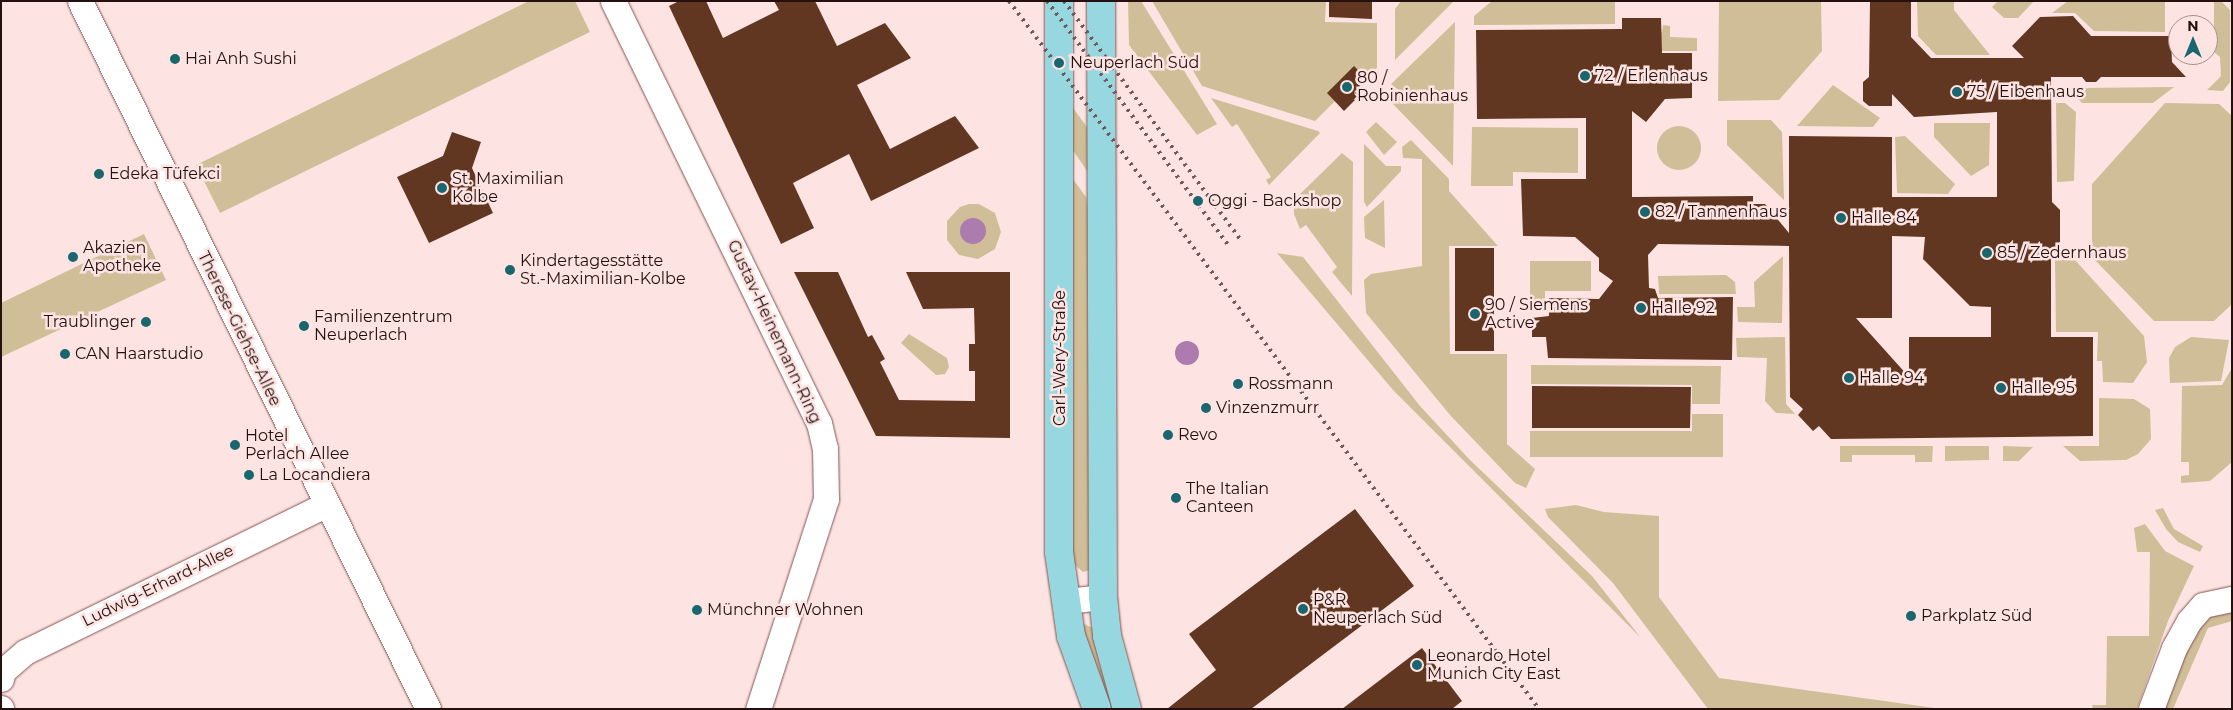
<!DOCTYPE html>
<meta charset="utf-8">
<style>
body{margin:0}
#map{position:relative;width:2233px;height:710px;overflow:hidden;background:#fde4e2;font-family:Montserrat,sans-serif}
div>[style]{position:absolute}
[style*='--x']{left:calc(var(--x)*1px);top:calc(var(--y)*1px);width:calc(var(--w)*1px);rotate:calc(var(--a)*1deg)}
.green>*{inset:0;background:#d0be98}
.round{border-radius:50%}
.water>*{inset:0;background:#ab7cad}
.building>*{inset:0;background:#623722}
.roads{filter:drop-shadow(0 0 1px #85524e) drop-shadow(0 0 1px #85524e)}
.minor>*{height:25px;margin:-12.5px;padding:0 12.5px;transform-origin:12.5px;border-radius:12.5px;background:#fff}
.major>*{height:28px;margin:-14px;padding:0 14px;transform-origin:14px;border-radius:14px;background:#97d7df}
.rail>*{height:4px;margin-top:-2px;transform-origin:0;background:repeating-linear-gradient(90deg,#6f5a58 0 2.5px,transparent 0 7.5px)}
.dots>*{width:14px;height:14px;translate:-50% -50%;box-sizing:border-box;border:2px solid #fde4e2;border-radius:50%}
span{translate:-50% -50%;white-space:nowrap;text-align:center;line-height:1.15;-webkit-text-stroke:5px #fde4e2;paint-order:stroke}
.poi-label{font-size:16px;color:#24100e}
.left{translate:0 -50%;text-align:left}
.right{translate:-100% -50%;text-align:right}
.street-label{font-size:16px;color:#24100e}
.frame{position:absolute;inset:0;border:2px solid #24100e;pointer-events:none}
.north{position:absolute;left:2168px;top:15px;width:50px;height:50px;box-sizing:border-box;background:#fde4e2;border:1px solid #a68f8d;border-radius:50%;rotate:0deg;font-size:14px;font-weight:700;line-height:20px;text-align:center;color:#24100e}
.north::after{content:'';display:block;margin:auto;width:18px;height:22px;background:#19666e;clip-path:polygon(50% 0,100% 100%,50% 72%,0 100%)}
</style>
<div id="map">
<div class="green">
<div style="clip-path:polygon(529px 1px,575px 1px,590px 32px,220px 213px,196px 165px)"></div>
<div style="clip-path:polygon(1128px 1px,1141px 1px,1217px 124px,1197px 135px,1129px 45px)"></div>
<div style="clip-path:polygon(1152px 1px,1326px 1px,1325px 22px,1377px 23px,1377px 68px,1365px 77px,1354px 67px,1335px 101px,1315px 121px,1202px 86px)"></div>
<div style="clip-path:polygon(1401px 1px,1454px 1px,1395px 60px,1395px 9px)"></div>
<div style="clip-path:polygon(1492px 1px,1615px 1px,1615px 24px,1474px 25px,1474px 16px)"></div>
<div style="clip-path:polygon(1719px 1px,1821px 1px,1822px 51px,1779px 100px,1718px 101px)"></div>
<div style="clip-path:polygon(1917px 1px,1954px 1px,1954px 10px,1990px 55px,1936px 55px,1918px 36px)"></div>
<div style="clip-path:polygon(1998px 1px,2034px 1px,2018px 18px,2004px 18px,1992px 7px)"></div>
<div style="clip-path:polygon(2068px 1px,2165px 1px,2165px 32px,2094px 31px,2075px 13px,2052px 13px)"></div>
<div style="clip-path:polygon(2214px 1px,2221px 1px,2230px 10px,2230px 82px,2223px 91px,2207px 90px,2221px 76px,2220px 57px,2214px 52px)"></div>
<div style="clip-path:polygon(1455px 22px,1453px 166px,1392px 103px,1401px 92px,1391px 84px)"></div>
<div style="clip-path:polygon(1663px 25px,1670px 26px,1670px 37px,1697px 38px,1697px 51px,1657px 51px,1656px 32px,1662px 32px)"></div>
<div style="clip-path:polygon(1833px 85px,1880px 118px,1873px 127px,1797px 126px)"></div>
<div style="clip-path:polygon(2174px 87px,2153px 103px,2082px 103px,2074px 94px,2081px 88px)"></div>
<div style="clip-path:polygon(1211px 98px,1318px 131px,1320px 133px,1269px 185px,1266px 180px,1271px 177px,1237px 124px,1232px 127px)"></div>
<div style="clip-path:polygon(1068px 101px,1097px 141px,1092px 178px,1072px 149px)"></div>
<div style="clip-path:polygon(2056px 103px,2065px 103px,2076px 112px,2074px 181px,2057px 182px)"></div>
<div style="clip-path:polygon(2165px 103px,2219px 104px,2232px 116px,2231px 305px,2214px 321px,2154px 321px,2092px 257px,2092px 184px)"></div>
<div style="clip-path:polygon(1727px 120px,1771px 120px,1782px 132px,1784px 200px,1727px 145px)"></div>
<div style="clip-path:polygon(1376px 122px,1397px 142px,1384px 155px,1366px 132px)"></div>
<div style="clip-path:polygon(1934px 123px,1990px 123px,1989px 165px,1971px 176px,1934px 137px)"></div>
<div class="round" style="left:1657px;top:126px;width:44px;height:44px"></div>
<div style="clip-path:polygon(1472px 127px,1578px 128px,1578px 173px,1513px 172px,1513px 186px,1471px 186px)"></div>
<div style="clip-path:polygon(1905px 136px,1955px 184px,1948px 194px,1897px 193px,1895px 137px)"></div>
<div style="clip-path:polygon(1411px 140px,1449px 179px,1449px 191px,1498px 246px,1449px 246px,1450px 354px,1507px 354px,1507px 444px,1535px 469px,1526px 488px,1515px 483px,1450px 415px,1366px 313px,1364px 280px,1371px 274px,1422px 266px,1422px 159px,1403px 158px,1402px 147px)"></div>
<div style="clip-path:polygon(1364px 144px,1386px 166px,1401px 166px,1401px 171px,1367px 207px,1364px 202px)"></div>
<div style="clip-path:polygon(1342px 153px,1353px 162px,1352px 296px,1332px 272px,1337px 267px,1306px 225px,1300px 229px,1294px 214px,1294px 200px)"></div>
<div style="clip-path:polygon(1070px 175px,1086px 197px,1088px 211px,1091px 570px,1083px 572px,1073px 563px)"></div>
<div style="clip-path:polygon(1384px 200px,1385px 248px,1365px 238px,1364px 217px)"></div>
<div style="clip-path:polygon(evenodd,969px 204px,979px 204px,995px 213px,1001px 232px,995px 249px,978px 259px,959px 255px,947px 240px,947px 221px,960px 207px,969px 204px,964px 222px,985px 236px,982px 241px,977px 243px,960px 232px,964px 222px)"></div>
<div style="clip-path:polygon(144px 234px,166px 280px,1px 357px,1px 303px)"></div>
<div style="clip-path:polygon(1277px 253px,1303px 257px,1420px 406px,1470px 460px,1592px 576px,1641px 638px,1393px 390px)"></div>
<div style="clip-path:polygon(1783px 256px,1782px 323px,1738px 322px,1737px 307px,1755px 307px,1754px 282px)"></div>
<div style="clip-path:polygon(2055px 260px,2075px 260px,2144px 336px,2147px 362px,2133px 383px,2103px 382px,2102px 361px,2097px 361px,2098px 332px,2056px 332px)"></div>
<div style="clip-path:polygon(1530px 261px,1591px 261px,1591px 291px,1545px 291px,1545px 310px,1530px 310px)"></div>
<div style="clip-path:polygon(1726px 275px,1735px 282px,1736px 294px,1659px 294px,1658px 276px)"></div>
<div style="clip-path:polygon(909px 334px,947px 358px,949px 367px,945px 374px,936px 375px,901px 343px)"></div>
<div style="clip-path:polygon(1785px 337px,1786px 404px,1795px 414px,1776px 413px,1765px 401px,1767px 358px,1737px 357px,1736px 338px)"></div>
<div style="clip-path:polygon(2191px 337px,2229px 340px,2221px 381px,2170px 383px,2169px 358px,2175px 347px)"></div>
<div style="clip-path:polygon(1531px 365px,1721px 366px,1720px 404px,1692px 404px,1692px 385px,1531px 384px)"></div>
<div style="clip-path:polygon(2232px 368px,2232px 462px,2210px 481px,2181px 483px,2181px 476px,2189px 475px,2189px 462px,2181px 462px,2182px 386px,2222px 385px)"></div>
<div style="clip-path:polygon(2099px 398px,2134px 399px,2150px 409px,2151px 439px,2138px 454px,2126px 460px,2080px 461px,2063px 446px,2099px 446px)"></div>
<div style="clip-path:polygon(1692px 414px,1723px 414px,1723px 457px,1530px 457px,1530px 431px,1692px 431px)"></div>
<div style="clip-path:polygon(1840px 446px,1933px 446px,1932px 462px,1915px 462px,1915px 455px,1852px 455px,1852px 462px,1840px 462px)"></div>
<div style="clip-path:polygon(1945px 446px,1989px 446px,1989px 460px,1945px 461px)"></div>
<div style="clip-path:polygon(2003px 446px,2033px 447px,2019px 461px,2003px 461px)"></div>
<div style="clip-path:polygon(1576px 505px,1604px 512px,1659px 516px,1659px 597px,1719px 678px,1942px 709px,1708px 709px,1613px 583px,1548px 517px,1545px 509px)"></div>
<div style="clip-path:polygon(2163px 508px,2174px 529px,2203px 546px,2200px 552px,2178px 542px,2166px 529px,2155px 510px)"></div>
<div style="clip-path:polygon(2145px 524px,2165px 551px,2194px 566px,2168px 621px,2137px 709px,2093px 709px,2092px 705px,2106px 705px,2107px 636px,2149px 636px,2150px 552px,2137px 552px,2134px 528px)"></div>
<div style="clip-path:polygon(2232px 610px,2232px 621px,2208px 628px,2173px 709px,2160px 709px,2187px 638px,2210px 616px)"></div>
<div style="clip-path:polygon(1084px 624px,1093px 628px,1112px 709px,1103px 709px,1081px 625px)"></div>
</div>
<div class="water">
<div class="round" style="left:960px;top:218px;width:26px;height:26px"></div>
<div class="round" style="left:1175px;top:341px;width:24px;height:24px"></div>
</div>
<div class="building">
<div style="clip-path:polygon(679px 1px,706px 1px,723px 38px,779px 10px,774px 1px,815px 1px,837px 46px,885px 23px,911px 58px,857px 85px,890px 149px,955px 116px,979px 148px,871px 201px,849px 154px,793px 183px,814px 228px,781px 244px,669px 6px)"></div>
<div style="clip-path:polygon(1329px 1px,1372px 1px,1372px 19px,1329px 17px)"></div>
<div style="clip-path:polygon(evenodd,1870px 1px,1911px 1px,1911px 37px,1931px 58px,2024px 58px,2012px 46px,2040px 17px,2073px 16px,2091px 36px,2171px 36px,2172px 62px,2186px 77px,2101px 77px,2096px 82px,2086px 82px,2082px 77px,2051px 77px,2052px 202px,2060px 210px,2060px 242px,2051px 252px,2051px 337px,2093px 337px,2093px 436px,1831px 439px,1819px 426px,1813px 431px,1798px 415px,1803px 409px,1790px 397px,1789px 246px,1658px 244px,1648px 255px,1649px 288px,1655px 289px,1658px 298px,1733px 297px,1732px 360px,1548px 358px,1546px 337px,1532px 337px,1532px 318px,1549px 316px,1549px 298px,1599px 299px,1613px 281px,1599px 271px,1599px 258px,1575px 237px,1523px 236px,1521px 179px,1586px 179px,1586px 118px,1477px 119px,1476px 30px,1622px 29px,1622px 18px,1661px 18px,1662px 53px,1692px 53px,1692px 98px,1665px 99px,1646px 122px,1632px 111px,1632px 197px,1753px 196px,1753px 204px,1765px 204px,1789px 233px,1789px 136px,1892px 137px,1892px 197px,1997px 197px,1997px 112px,1914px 117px,1892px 94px,1892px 106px,1869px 106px,1863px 101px,1863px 82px,1869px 77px,1870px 1px,1892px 236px,1925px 237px,1923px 259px,1970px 306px,1991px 307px,1991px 337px,1909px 337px,1909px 377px,1856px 318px,1892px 318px,1892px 236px)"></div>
<div style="clip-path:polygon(1354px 66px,1365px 77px,1358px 84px,1365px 90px,1344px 111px,1327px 93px)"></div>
<div style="clip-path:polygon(452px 132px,481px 142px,472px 168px,493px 213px,429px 243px,397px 177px,443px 156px)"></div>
<div style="clip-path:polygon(1455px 248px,1494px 248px,1494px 351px,1455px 351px)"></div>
<div style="clip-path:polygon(794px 272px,838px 272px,868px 337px,872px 335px,885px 359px,880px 362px,899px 400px,975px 401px,975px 371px,969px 371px,969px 344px,975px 344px,974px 308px,923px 309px,906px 272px,1010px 272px,1010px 438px,876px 436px)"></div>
<div style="clip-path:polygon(1532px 386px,1691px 387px,1690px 428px,1532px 428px)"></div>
<div style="clip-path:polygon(1355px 509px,1414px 586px,1251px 709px,1167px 709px,1216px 670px,1189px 634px)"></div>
<div style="clip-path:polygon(1422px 648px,1462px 701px,1452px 709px,1342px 709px)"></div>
</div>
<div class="roads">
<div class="minor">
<div style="--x:80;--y:1;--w:789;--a:63.82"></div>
<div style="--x:613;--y:1;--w:470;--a:64"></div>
<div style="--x:819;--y:423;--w:26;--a:77"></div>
<div style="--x:825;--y:448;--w:51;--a:88.9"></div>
<div style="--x:826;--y:499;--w:221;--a:107.9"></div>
<div style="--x:1065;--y:601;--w:38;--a:-6"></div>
<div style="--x:1;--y:679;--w:8;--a:-76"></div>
<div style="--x:3;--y:671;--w:29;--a:-41"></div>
<div style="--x:25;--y:652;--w:334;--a:-26.1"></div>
<div style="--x:1;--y:708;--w:1;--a:90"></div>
<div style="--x:2151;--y:709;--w:65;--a:-69.3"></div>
<div style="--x:2174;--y:648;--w:31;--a:-61"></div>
<div style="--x:2189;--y:621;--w:21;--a:-49"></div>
<div style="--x:2203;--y:605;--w:30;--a:-12"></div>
</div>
<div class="major">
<div style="--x:1059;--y:1;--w:551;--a:90"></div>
<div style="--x:1059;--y:552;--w:85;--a:81.9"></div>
<div style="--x:1071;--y:636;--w:77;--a:70.4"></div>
<div style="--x:1101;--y:1;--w:596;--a:89.81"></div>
<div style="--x:1103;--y:597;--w:39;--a:84"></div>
<div style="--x:1107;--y:636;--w:76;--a:74.7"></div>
</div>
</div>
<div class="rail">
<div style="--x:1009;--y:1;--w:884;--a:53.18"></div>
<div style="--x:1047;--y:1;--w:307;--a:53.4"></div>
<div style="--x:1064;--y:1;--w:296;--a:53.5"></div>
</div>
<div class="dots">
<div style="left:175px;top:59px;background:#19666e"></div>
<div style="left:1059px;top:63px;background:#19666e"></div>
<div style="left:1585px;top:76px;background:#19666e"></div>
<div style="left:1347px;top:87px;background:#19666e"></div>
<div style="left:1957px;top:92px;background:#19666e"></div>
<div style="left:99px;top:174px;background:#19666e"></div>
<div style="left:442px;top:188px;background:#19666e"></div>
<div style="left:1198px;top:201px;background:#19666e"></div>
<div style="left:1645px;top:212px;background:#19666e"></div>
<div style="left:1841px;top:218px;background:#19666e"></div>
<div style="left:1987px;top:253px;background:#19666e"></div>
<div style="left:73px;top:257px;background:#19666e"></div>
<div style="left:510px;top:270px;background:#19666e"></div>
<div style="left:1641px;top:308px;background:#19666e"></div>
<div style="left:1475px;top:314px;background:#19666e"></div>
<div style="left:146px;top:322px;background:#19666e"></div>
<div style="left:304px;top:326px;background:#19666e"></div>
<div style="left:65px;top:354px;background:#19666e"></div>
<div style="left:1849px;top:378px;background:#19666e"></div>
<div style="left:1238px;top:384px;background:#19666e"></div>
<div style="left:2001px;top:388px;background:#19666e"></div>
<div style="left:1206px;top:408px;background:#19666e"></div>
<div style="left:1168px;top:435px;background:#19666e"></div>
<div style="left:235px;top:445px;background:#19666e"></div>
<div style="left:249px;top:475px;background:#19666e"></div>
<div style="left:1176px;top:498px;background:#19666e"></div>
<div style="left:1303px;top:609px;background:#19666e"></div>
<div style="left:697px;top:610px;background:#19666e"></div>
<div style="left:1911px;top:616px;background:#19666e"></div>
<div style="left:1417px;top:665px;background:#19666e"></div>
</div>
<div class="poi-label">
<span class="left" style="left:185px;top:59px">Hai Anh Sushi</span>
<span class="left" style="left:1070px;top:63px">Neuperlach Süd</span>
<span class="left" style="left:1595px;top:76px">72 / Erlenhaus</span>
<span class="left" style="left:1357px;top:87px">80 /<br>Robinienhaus</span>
<span class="left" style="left:1967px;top:92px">75 / Eibenhaus</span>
<span class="left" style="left:109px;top:174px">Edeka Tüfekci</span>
<span class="left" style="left:452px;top:188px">St. Maximilian<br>Kolbe</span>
<span class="left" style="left:1208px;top:201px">Oggi - Backshop</span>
<span class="left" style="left:1655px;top:212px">82 / Tannenhaus</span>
<span class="left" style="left:1851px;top:218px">Halle 84</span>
<span class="left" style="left:83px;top:257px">Akazien<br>Apotheke</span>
<span class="left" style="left:1997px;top:253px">85 / Zedernhaus</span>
<span class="left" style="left:520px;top:270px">Kindertagesstätte<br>St.-Maximilian-Kolbe</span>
<span class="left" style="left:1485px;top:314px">90 / Siemens<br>Active</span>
<span class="left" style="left:1651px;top:308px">Halle 92</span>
<span class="left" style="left:314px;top:326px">Familienzentrum<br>Neuperlach</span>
<span class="right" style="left:136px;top:322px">Traublinger</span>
<span class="left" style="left:75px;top:354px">CAN Haarstudio</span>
<span class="left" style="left:1859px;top:378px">Halle 94</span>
<span class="left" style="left:1248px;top:384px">Rossmann</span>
<span class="left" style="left:2011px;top:388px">Halle 95</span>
<span class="left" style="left:1216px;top:408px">Vinzenzmurr</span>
<span class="left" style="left:1178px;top:435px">Revo</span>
<span class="left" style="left:245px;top:445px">Hotel<br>Perlach Allee</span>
<span class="left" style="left:259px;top:475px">La Locandiera</span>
<span class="left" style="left:1186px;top:498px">The Italian<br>Canteen</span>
<span class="left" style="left:1313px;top:609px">P&amp;R<br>Neuperlach Süd</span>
<span class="left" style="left:707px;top:610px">Münchner Wohnen</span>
<span class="left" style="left:1921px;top:616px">Parkplatz Süd</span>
<span class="left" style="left:1427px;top:665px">Leonardo Hotel<br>Munich City East</span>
</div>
<div class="street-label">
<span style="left:239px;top:329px;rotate:64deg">Therese-Giehse-Allee</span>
<span style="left:774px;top:332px;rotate:65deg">Gustav-Heinemann-Ring</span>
<span style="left:1060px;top:358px;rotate:-90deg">Carl-Wery-Straße</span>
<span style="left:158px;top:586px;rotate:-26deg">Ludwig-Erhard-Allee</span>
</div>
<div class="frame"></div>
<div class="north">N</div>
</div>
